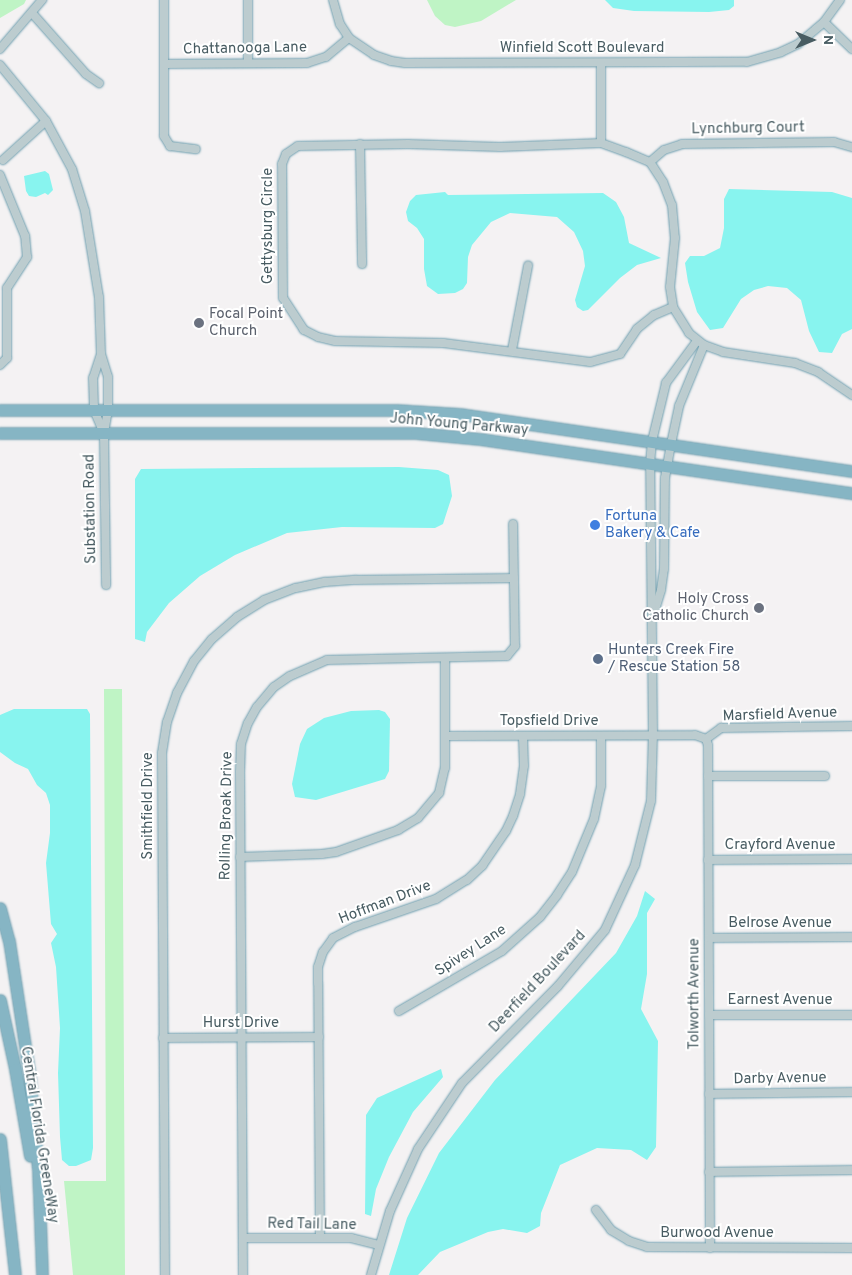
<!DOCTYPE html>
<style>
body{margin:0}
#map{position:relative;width:852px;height:1275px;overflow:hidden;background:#f4f2f3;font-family:Overpass,sans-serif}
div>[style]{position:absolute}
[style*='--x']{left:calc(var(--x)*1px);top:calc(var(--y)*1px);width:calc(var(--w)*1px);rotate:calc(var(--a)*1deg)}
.green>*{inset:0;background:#bff4c5}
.water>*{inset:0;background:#88f4ef}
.roads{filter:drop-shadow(0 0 1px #71a0b0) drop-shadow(0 0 1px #71a0b0)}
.minor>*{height:8px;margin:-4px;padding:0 4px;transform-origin:4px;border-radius:4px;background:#bccccf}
.highway>*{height:11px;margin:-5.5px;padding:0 5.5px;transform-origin:5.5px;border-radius:5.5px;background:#86b5c4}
.dots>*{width:14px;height:14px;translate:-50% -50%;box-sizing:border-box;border:2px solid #fff;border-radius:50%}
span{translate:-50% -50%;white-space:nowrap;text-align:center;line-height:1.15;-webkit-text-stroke:4px #fff;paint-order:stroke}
.street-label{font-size:15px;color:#485c62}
.worship-label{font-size:15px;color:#5b616d}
.left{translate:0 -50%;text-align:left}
.right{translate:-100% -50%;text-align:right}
.shop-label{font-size:15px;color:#366cbe}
.service-label{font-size:15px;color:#4e5e75}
.north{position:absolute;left:787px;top:15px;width:50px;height:50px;-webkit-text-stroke:4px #fff;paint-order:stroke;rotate:90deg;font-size:14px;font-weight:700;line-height:20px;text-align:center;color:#485c62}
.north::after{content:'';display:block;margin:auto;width:18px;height:22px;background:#485c62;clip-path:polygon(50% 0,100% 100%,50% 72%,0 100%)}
</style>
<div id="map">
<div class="green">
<div style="clip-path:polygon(0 0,26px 0,24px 4px,0 18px)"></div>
<div style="clip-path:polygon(427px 0,516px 0,481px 21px,455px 27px,445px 25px,435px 16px)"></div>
<div style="clip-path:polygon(104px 689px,122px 689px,125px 1275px,73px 1275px,64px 1181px,106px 1181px)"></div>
</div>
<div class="water">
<div style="clip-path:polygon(605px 0,734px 0,734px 6px,729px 10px,709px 12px,634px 11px,613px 8px)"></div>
<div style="clip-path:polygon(45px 171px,49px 174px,53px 190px,48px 195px,45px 193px,36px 197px,29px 196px,26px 191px,24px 176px)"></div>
<div style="clip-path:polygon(729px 189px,832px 192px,852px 198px,852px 329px,842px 334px,832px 353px,819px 352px,809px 331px,801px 300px,787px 288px,768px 286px,754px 290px,741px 299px,723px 328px,710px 330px,697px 312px,688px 282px,685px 263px,690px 256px,704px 256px,720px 248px,724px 228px,724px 199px)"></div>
<div style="clip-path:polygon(445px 192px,448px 195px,603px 193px,616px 202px,624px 217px,629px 243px,661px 258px,637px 265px,620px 278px,588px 310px,583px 311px,577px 307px,575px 300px,585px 266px,583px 251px,574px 232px,557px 217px,510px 213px,491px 222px,472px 245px,468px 257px,467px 283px,463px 289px,455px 293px,438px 294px,427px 286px,424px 269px,424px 239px,417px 228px,408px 221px,406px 212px,410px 201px,416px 195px)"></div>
<div style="clip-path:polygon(399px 467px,438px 470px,449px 475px,452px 496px,443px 524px,435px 528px,342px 527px,287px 533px,235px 555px,200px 576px,169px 603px,147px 632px,145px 642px,135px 639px,135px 479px,141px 469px)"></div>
<div style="clip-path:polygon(14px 709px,87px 709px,90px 714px,93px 1148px,91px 1160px,76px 1166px,69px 1166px,62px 1160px,60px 1137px,58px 1073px,60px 1028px,56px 967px,51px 943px,57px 934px,51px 924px,46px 863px,50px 833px,50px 805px,46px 793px,37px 785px,28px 769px,15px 763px,0 752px,0 715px)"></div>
<div style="clip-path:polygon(379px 710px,385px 712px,390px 719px,389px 771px,385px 779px,316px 800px,295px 797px,292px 784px,300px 744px,307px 729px,324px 718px,351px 711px)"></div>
<div style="clip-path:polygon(645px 891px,655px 899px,647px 913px,647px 974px,641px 1009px,658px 1041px,656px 1147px,647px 1160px,631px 1150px,597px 1148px,560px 1165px,541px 1213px,540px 1226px,527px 1233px,503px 1229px,488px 1232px,440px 1252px,418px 1275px,389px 1275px,407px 1218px,439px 1153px,495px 1080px,616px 953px,637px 916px)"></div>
<div style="clip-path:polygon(441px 1069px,443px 1077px,413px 1112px,389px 1157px,376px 1189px,371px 1216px,365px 1214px,366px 1115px,377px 1098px)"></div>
</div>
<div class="roads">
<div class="minor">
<div style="--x:164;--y:0;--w:136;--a:90"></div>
<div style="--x:164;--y:136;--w:12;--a:59"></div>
<div style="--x:170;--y:146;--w:26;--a:7"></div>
<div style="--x:248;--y:0;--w:63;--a:90"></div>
<div style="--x:333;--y:0;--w:25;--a:74"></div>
<div style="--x:340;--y:24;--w:17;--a:57"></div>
<div style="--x:349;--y:38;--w:30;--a:34"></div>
<div style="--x:374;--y:55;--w:18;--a:19"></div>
<div style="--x:391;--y:61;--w:14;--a:8"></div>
<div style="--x:405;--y:63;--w:342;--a:-0.2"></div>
<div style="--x:747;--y:62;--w:35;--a:-16"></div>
<div style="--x:781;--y:52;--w:19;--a:-25"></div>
<div style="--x:798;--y:44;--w:34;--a:-40"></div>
<div style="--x:824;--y:22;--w:27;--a:-54"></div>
<div style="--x:32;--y:13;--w:81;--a:48.5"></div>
<div style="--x:86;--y:74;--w:16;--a:35"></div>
<div style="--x:824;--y:22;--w:39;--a:44"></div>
<div style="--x:0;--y:49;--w:65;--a:-49.4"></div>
<div style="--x:601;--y:63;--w:80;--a:90"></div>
<div style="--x:164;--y:64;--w:143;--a:-0.4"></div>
<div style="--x:307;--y:63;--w:20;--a:-18"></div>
<div style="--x:326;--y:57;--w:30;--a:-40"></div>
<div style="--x:0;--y:65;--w:72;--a:50.6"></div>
<div style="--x:46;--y:121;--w:55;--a:61.6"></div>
<div style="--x:72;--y:169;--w:44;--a:72.8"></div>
<div style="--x:85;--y:211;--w:87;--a:80.8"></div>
<div style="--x:99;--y:297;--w:57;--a:88"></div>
<div style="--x:101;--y:354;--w:24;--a:73"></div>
<div style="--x:108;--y:377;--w:33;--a:90"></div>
<div style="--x:108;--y:410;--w:23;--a:100"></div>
<div style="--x:104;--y:433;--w:152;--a:89.2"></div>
<div style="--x:360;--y:144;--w:120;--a:89"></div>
<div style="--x:3;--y:160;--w:58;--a:-42.2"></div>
<div style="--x:650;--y:162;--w:18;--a:-41"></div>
<div style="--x:664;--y:150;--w:19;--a:-18"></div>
<div style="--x:682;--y:144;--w:152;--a:-0.8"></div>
<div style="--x:834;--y:142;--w:19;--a:16"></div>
<div style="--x:673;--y:307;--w:21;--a:157"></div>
<div style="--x:654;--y:315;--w:22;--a:141"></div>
<div style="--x:637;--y:329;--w:30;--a:124"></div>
<div style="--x:620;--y:354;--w:31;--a:165"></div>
<div style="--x:590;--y:362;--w:148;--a:-172.6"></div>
<div style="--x:443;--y:343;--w:108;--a:-178.9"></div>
<div style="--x:335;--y:341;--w:17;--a:-167"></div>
<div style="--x:318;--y:337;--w:16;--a:-153"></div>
<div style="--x:304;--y:330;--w:38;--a:-123"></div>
<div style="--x:283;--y:298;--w:134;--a:-90.4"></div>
<div style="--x:282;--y:164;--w:11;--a:-68"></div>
<div style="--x:286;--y:154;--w:14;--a:-34"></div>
<div style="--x:298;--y:146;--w:110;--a:-1"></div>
<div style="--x:408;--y:144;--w:92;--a:1.9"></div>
<div style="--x:500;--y:147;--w:101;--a:-2.3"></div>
<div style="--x:601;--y:143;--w:27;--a:20"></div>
<div style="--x:626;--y:152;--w:26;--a:23"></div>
<div style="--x:650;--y:162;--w:24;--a:57"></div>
<div style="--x:663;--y:182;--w:25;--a:69"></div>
<div style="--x:672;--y:205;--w:33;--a:85"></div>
<div style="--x:675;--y:238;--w:49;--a:95.8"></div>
<div style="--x:670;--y:287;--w:20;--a:81"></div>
<div style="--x:673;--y:307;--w:31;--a:58"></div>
<div style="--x:689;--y:333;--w:19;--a:39"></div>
<div style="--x:704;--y:345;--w:20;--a:20"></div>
<div style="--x:723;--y:352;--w:73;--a:8.7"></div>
<div style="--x:795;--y:363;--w:25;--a:21"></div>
<div style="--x:818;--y:372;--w:41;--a:34.1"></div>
<div style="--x:512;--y:350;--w:86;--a:-79.2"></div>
<div style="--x:101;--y:354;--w:25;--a:108"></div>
<div style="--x:93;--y:378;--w:32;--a:88"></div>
<div style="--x:94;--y:410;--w:25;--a:67"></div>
<div style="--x:0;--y:365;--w:10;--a:-45"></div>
<div style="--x:7;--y:358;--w:70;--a:-90"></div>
<div style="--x:7;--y:288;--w:37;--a:-57"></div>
<div style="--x:27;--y:257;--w:21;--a:-95"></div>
<div style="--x:25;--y:236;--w:66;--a:-112.3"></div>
<div style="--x:654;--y:613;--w:24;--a:-73"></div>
<div style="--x:661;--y:590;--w:21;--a:-82"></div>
<div style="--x:664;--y:569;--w:91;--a:-89.4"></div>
<div style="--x:665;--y:478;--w:35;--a:-80"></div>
<div style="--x:671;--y:444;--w:39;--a:-78"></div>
<div style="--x:679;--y:406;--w:66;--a:-67.7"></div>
<div style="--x:446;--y:736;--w:249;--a:-0.2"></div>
<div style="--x:695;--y:735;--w:12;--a:20"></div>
<div style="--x:706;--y:739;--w:6;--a:72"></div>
<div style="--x:708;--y:745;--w:503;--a:89.77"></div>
<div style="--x:706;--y:739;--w:19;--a:-36"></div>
<div style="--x:721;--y:728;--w:131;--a:-0.9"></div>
<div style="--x:708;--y:776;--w:117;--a:0"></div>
<div style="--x:240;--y:857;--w:82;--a:-2.1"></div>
<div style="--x:322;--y:854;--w:14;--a:-8"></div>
<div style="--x:336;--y:852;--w:66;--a:-19.5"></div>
<div style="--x:398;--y:830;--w:23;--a:-31"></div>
<div style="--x:418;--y:818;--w:33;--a:-50"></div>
<div style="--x:439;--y:793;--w:26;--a:-77"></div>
<div style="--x:445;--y:768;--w:110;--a:-90"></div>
<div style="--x:708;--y:860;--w:144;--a:-0.4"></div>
<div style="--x:709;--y:938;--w:143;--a:-0.4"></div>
<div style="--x:399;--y:1011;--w:119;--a:-30.2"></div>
<div style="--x:502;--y:951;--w:51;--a:-41.8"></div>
<div style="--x:540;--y:917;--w:28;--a:-52"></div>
<div style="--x:557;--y:895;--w:27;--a:-57"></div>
<div style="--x:572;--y:872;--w:57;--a:-67.5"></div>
<div style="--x:594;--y:819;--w:34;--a:-78"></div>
<div style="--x:601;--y:786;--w:50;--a:-90"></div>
<div style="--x:709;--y:1015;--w:143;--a:0"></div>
<div style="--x:163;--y:1038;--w:156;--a:-0.4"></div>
<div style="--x:709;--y:1094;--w:143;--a:-0.8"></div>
<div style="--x:709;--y:1172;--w:143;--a:-0.8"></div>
<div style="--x:596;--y:1210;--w:25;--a:53"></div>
<div style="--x:611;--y:1230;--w:21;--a:31"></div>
<div style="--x:629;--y:1241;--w:19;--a:18"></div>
<div style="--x:647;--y:1247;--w:205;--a:0.3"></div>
<div style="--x:243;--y:1238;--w:108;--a:0"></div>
<div style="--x:351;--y:1238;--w:29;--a:14"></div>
<div style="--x:320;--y:1238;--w:255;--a:-90.4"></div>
<div style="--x:318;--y:983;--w:16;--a:-90"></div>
<div style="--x:318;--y:967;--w:16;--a:-72"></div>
<div style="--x:323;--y:952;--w:17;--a:-54"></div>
<div style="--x:333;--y:938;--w:25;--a:-27"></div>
<div style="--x:355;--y:927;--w:86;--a:-19.1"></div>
<div style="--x:436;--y:899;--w:36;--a:-32"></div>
<div style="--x:467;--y:880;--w:21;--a:-43"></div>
<div style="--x:482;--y:866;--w:42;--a:-55.6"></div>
<div style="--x:506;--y:831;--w:17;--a:-65"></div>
<div style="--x:513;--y:816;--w:23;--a:-72"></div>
<div style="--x:520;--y:794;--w:28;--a:-82"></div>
<div style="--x:524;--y:766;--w:30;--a:-92"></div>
<div style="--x:165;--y:1275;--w:522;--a:-90.33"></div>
<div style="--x:162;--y:753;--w:31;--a:-81"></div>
<div style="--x:167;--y:722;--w:31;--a:-71"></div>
<div style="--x:177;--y:693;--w:36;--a:-62"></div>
<div style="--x:194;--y:661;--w:28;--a:-51"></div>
<div style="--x:212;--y:639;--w:33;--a:-41"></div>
<div style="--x:237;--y:617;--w:32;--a:-32"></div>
<div style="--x:264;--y:600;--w:34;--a:-21"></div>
<div style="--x:296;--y:588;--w:30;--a:-12"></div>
<div style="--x:325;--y:582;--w:31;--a:-4"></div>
<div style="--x:356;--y:580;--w:158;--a:-0.7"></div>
<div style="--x:243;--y:1275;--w:503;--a:-90.34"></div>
<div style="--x:240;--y:772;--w:28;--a:-88"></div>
<div style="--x:241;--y:744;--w:22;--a:-72"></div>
<div style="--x:248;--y:723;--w:18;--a:-61"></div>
<div style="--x:257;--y:707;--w:26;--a:-50"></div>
<div style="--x:274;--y:687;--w:19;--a:-35"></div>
<div style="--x:290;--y:676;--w:40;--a:-23.4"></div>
<div style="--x:327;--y:660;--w:180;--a:-1.3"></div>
<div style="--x:507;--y:656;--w:13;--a:-51"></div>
<div style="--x:515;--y:646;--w:122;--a:-90.9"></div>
<div style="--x:371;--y:1275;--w:67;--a:-73.5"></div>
<div style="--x:390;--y:1211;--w:68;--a:-65.7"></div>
<div style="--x:418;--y:1149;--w:79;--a:-56.3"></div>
<div style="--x:462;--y:1083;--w:136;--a:-45.3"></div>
<div style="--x:558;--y:986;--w:73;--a:-50"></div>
<div style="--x:605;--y:930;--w:72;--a:-65.2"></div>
<div style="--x:635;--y:865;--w:66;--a:-76"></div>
<div style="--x:651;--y:801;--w:66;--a:-88.3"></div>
<div style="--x:653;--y:735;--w:271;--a:-90.6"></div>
<div style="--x:650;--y:464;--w:23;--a:-85"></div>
<div style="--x:652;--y:441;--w:60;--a:-76.4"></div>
<div style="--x:666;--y:383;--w:52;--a:-53.6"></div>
</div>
<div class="highway">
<div style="--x:0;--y:410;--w:396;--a:0"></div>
<div style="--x:396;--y:410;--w:64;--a:3.6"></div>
<div style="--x:460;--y:414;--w:396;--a:8.3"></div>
<div style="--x:0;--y:433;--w:416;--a:0"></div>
<div style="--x:416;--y:433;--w:64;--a:5.4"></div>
<div style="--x:480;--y:439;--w:376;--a:8.3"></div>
<div style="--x:0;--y:908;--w:34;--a:75"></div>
<div style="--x:9;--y:941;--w:132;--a:81.3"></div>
<div style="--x:29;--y:1071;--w:98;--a:84.8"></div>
<div style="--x:38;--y:1169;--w:106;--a:87.8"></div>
<div style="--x:0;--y:1000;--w:71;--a:77.7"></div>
<div style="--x:15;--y:1069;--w:88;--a:80.2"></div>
<div style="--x:0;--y:1139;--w:137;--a:83.7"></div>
</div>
</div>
<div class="dots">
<div style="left:199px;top:323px;background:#6b7280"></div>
<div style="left:595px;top:525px;background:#3f7fe0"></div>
<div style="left:759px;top:608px;background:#6b7280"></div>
<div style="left:598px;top:659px;background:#5c6f8a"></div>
</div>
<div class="street-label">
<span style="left:245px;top:49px;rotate:-1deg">Chattanooga Lane</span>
<span style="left:582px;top:49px">Winfield Scott Boulevard</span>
<span style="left:748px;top:129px;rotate:-1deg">Lynchburg Court</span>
<span style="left:269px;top:226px;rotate:-90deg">Gettysburg Circle</span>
<span style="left:459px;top:425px;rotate:5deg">John Young Parkway</span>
<span style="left:91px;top:509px;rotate:-91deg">Substation Road</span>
<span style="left:780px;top:715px;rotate:-2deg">Marsfield Avenue</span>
<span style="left:549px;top:722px">Topsfield Drive</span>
<span style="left:149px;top:806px;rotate:-90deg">Smithfield Drive</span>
<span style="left:227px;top:816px;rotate:-89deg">Rolling Broak Drive</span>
<span style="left:780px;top:846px">Crayford Avenue</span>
<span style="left:385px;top:903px;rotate:-21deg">Hoffman Drive</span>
<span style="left:780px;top:924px">Belrose Avenue</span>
<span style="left:471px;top:951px;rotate:-33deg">Spivey Lane</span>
<span style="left:538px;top:982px;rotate:-47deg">Deerfield Boulevard</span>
<span style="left:695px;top:994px;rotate:-90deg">Tolworth Avenue</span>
<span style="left:780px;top:1001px">Earnest Avenue</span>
<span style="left:241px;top:1024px">Hurst Drive</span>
<span style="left:780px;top:1079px;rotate:-1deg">Darby Avenue</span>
<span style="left:39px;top:1135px;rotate:81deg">Central Florida GreeneWay</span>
<span style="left:312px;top:1225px;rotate:1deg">Red Tail Lane</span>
<span style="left:717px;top:1234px">Burwood Avenue</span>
</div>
<div class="worship-label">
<span class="left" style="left:209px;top:323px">Focal Point<br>Church</span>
<span class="right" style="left:749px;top:608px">Holy Cross<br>Catholic Church</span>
</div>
<div class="shop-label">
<span class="left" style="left:605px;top:525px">Fortuna<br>Bakery &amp; Cafe</span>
</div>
<div class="service-label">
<span class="left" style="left:608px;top:659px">Hunters Creek Fire<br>/ Rescue Station 58</span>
</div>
<div class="north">N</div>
</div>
